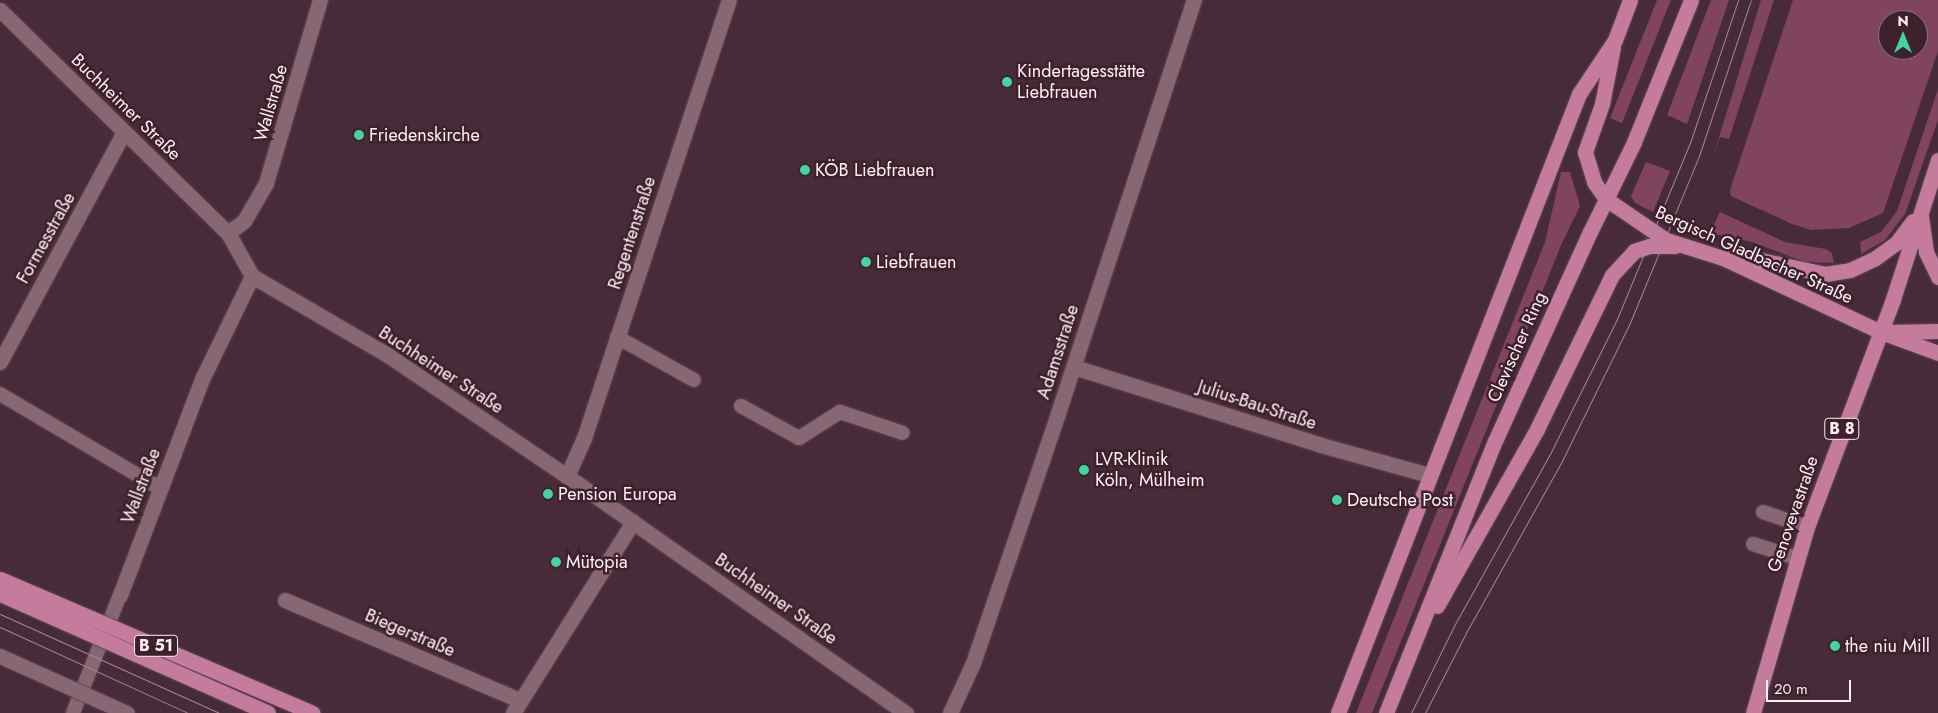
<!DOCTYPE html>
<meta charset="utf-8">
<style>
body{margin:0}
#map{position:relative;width:1938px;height:713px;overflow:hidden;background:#482b38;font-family:Jost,sans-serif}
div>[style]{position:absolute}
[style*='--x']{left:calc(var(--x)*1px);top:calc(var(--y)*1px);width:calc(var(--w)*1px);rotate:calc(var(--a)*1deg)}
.green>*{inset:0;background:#80445f}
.roads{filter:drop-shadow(0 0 1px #5f4852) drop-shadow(0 0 1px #5f4852)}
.lane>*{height:14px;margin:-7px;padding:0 7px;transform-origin:7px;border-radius:7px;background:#886674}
.street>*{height:15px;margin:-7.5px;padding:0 7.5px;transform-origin:7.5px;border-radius:7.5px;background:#886674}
.primary>*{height:15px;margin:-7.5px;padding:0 7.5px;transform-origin:7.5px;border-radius:7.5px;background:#c57c9c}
.tram>*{height:1px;margin:-0.5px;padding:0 0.5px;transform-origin:0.5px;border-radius:0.5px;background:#a08993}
.bridges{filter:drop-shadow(0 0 1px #5f4852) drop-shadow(0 0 1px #5f4852)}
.secondary-bridge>*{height:15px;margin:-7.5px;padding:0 7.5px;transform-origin:7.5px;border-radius:7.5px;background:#886674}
.primary-bridge>*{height:15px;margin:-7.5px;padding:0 7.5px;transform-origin:7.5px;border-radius:7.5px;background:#c57c9c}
.dots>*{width:14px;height:14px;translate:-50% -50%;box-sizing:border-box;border:2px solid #3d212d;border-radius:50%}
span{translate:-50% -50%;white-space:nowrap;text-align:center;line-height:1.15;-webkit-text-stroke:5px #3d212d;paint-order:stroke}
.shield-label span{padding:1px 4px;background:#3d212d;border:1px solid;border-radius:4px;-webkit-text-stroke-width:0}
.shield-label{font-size:16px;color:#ffeff5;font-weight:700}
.poi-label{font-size:18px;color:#ffeff5}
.left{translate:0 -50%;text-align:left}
.street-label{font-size:18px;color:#ffeff5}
.north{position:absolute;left:1878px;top:10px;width:50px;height:50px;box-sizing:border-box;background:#3d212d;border:1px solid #8b737d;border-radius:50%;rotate:0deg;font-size:14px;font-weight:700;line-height:20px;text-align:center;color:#ffeff5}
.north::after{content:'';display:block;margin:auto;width:18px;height:22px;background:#44d49f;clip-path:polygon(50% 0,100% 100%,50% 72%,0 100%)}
.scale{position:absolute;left:1766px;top:680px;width:85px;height:22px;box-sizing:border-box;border:2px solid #ffeff5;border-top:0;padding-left:6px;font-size:15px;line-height:18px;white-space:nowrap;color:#ffeff5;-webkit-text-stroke:4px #3d212d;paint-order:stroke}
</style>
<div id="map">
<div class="green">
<div style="clip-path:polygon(1657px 0,1671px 0,1622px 123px,1610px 118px)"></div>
<div style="clip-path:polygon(1711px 0,1729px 0,1687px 124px,1667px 115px)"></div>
<div style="clip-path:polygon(1761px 0,1774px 0,1729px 139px,1720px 137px,1713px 157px)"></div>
<div style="clip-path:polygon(evenodd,1793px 0,1938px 0,1938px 51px,1883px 213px,1849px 228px,1811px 230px,1792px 224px,1731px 196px,1730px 190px,1793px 0,1888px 20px,1918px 20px,1918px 50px,1888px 50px,1888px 20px)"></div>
<div style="clip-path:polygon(1938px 89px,1938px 120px,1905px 214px,1885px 240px,1861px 254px,1860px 242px,1881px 232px,1897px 211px)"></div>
<div style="clip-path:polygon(1646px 162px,1670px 171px,1653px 212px,1635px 203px,1631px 196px)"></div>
<div style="clip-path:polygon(1561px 172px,1570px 172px,1580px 206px,1562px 243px,1372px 713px,1356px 713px,1545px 242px)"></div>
<div style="clip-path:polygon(1720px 212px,1785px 242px,1826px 249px,1832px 253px,1834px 263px,1805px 262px,1752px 242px,1710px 233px)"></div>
</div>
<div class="roads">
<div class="lane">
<div style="--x:617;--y:337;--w:88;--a:29.2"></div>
<div style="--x:0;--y:394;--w:187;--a:30.5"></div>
<div style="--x:741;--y:406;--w:66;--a:28.9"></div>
<div style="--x:799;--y:438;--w:49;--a:-32.4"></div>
<div style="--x:840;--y:412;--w:66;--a:18.4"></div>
<div style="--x:1763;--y:512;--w:46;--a:18.8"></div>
<div style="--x:1753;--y:544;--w:46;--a:17.7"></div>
<div style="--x:73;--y:713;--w:127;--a:-68.3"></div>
</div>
<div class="street">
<div style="--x:0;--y:10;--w:319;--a:44.4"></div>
<div style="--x:228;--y:233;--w:49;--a:60.8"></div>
<div style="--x:252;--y:276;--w:155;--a:30.2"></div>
<div style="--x:386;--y:354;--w:218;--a:34"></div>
<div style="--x:567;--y:476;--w:414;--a:35"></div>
<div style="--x:228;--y:233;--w:20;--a:-37"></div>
<div style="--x:244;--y:221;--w:44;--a:-59.9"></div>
<div style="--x:266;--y:183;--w:191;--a:-73.6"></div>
<div style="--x:0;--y:362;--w:261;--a:-61.7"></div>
<div style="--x:1074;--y:367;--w:259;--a:17.5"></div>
<div style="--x:1321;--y:445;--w:112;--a:15.5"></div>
<div style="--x:567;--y:476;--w:42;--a:-65.9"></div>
<div style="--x:584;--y:438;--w:461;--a:-71.7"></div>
<div style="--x:120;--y:595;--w:233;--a:-69.2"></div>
<div style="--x:203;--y:377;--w:112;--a:-64.1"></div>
<div style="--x:285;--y:600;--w:255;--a:23.1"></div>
<div style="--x:513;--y:713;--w:226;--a:-57.9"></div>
<div style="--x:950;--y:713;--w:55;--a:-65.3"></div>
<div style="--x:973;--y:663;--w:264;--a:-71.2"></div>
<div style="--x:1058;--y:413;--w:435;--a:-71.8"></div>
</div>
<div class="primary">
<div style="--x:1613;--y:47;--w:58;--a:100.9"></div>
<div style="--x:1602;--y:104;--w:51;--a:109.5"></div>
<div style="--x:1585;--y:152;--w:31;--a:73"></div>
<div style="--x:1594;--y:182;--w:21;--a:55"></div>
<div style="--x:1606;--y:199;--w:73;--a:34.3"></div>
<div style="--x:1666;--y:240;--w:60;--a:17.5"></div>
<div style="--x:1723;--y:258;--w:174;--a:25.1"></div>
<div style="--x:1881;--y:332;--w:61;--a:20.2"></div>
<div style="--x:1921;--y:216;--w:36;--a:82"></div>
<div style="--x:1926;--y:252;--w:28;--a:64"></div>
<div style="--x:1731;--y:258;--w:30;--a:4"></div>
<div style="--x:1761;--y:260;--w:66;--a:12.3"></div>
<div style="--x:1825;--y:274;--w:25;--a:-9"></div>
<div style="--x:1850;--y:270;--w:26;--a:-25"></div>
<div style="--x:1874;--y:259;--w:29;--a:-36"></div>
<div style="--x:1897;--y:242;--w:26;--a:-53"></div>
<div style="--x:1887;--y:332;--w:51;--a:-1.1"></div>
<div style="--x:1437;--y:606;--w:203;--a:-60.5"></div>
<div style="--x:1537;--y:429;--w:171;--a:-64"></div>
<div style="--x:1612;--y:275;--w:33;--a:-47"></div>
<div style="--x:1634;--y:251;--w:16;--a:-18"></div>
<div style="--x:1649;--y:246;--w:26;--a:0"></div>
<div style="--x:1338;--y:713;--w:664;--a:-68.73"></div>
<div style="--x:1579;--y:94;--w:65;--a:-56.3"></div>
<div style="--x:1615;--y:40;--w:43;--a:-69.4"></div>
<div style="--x:1386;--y:713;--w:293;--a:-68.2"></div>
<div style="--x:1495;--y:441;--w:230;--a:-65.6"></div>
<div style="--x:1590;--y:232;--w:100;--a:-63.9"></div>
<div style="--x:1634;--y:142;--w:153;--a:-68.1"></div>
<div style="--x:1753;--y:713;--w:194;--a:-73.8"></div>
<div style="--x:1807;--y:527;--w:244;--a:-69.3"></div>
<div style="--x:1893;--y:299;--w:146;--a:-72.1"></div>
</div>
</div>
<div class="tram">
<div style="--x:0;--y:614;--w:240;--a:24.3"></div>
<div style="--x:0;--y:627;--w:207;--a:24.6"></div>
<div style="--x:1411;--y:713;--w:99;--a:-63.7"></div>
<div style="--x:1455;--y:624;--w:193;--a:-60.8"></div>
<div style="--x:1549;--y:456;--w:153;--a:-63.6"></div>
<div style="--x:1617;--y:319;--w:191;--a:-67.5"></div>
<div style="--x:1690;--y:143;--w:151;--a:-71.4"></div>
<div style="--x:1425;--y:713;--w:92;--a:-62.9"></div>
<div style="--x:1467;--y:631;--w:193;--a:-60.8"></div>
<div style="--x:1561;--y:463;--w:154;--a:-63.8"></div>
<div style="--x:1629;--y:325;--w:183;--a:-67.5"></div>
<div style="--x:1699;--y:156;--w:164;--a:-71.6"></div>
</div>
<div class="bridges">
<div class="secondary-bridge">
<div style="--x:0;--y:656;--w:139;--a:24.2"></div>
</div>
<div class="primary-bridge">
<div style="--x:0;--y:579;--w:340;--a:23.2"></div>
<div style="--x:0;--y:594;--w:293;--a:23.9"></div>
</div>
</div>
<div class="dots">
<div style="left:1007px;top:82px;background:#44d49f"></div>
<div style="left:359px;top:135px;background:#44d49f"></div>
<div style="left:805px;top:170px;background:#44d49f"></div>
<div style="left:866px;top:262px;background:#44d49f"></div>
<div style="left:1084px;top:470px;background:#44d49f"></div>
<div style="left:548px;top:494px;background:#44d49f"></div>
<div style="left:1337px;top:500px;background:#44d49f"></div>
<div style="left:556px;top:562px;background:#44d49f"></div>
<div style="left:1835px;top:646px;background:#44d49f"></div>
</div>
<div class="shield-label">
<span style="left:1842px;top:429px">B 8</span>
<span style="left:156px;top:646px">B 51</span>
</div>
<div class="poi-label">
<span class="left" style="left:1017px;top:82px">Kindertagesstätte<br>Liebfrauen</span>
<span class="left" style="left:369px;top:135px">Friedenskirche</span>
<span class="left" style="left:815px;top:170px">KÖB Liebfrauen</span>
<span class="left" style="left:876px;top:262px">Liebfrauen</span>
<span class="left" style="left:1095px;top:470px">LVR-Klinik<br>Köln, Mülheim</span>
<span class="left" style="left:558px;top:494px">Pension Europa</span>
<span class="left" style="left:1347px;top:500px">Deutsche Post</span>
<span class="left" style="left:566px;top:562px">Mütopia</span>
<span class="left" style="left:1845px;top:646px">the niu Mill</span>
</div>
<div class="street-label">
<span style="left:271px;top:103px;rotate:-74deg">Wallstraße</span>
<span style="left:126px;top:107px;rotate:44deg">Buchheimer Straße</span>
<span style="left:632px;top:233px;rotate:-72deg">Regentenstraße</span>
<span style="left:46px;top:238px;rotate:-61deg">Formesstraße</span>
<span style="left:1754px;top:255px;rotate:24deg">Bergisch Gladbacher Straße</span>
<span style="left:1517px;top:347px;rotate:-66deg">Clevischer Ring</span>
<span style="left:1058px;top:352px;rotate:-72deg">Adamsstraße</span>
<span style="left:441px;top:370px;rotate:33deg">Buchheimer Straße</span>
<span style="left:1257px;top:405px;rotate:18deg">Julius-Bau-Straße</span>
<span style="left:141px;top:486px;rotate:-69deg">Wallstraße</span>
<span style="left:1793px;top:514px;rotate:-71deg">Genovevastraße</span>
<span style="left:776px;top:599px;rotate:35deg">Buchheimer Straße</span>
<span style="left:410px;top:633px;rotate:23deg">Biegerstraße</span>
</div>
<div class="north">N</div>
<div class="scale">20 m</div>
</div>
